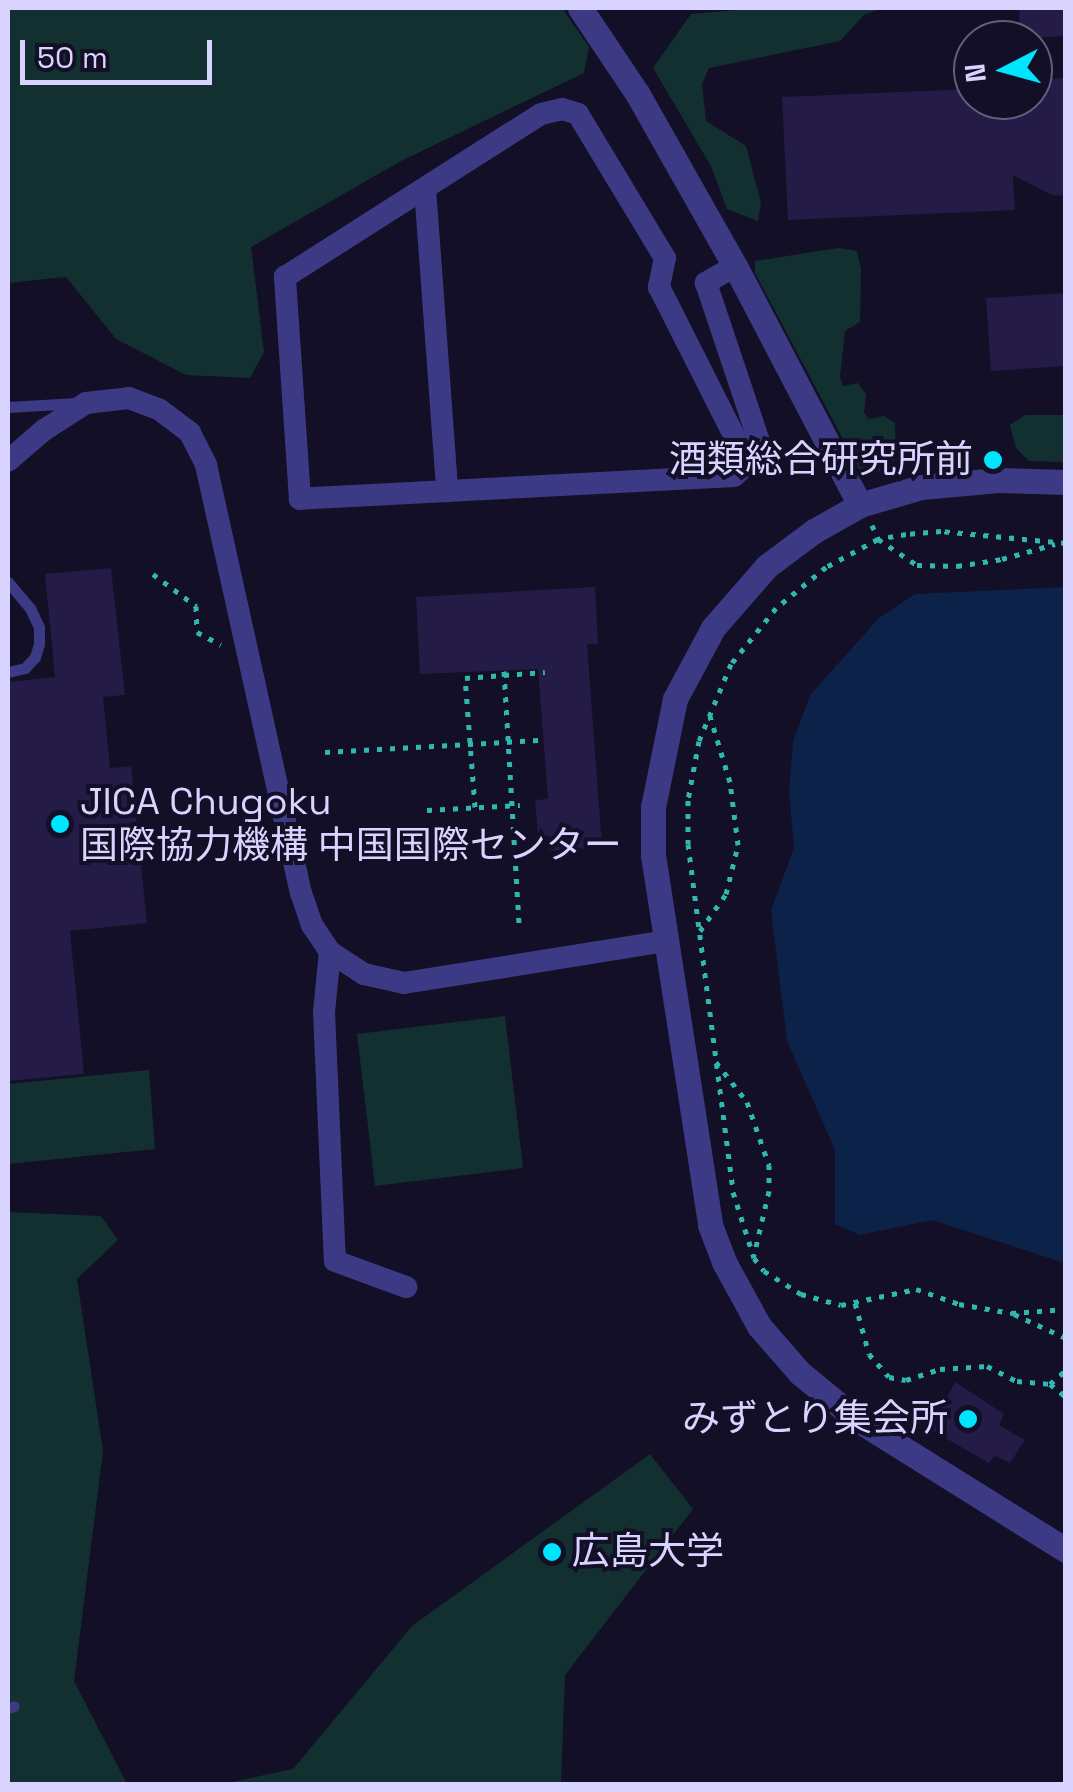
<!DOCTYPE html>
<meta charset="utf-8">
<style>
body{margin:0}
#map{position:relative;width:1073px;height:1792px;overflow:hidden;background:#130f26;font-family:"Space Grotesk","Noto Sans JP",sans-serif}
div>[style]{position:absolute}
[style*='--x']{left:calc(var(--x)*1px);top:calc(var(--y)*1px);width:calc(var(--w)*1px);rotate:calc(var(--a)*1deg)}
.green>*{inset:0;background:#12302f}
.water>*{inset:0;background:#0c2248}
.building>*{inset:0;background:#241b47}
.path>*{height:5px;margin-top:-2.5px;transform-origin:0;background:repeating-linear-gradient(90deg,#2fb8b0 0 5px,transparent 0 13px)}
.service>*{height:11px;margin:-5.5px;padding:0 5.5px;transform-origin:5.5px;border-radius:5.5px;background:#3d3a85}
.minor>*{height:22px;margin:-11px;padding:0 11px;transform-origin:11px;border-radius:11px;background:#3d3a85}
.tertiary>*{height:25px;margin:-12.5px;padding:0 12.5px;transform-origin:12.5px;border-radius:12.5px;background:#3d3a85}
.dots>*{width:28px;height:28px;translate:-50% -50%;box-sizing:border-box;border:5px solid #130f26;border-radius:50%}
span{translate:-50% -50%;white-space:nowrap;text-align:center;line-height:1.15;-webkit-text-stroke:8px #130f26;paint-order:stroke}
.poi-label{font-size:38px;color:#d9d4ff}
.right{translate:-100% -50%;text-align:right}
.left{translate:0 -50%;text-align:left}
.frame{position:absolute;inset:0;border:10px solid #d9d4ff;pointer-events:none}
.north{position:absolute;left:953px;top:20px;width:100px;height:100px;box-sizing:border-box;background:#130f26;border:2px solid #625e7d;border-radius:50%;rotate:264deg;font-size:28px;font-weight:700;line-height:40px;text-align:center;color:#d9d4ff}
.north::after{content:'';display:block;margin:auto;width:35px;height:45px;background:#00e5ff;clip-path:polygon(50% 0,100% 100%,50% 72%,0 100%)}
.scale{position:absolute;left:20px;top:40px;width:192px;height:45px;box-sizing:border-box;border:5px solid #d9d4ff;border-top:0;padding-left:12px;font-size:30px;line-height:35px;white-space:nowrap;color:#d9d4ff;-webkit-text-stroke:8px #130f26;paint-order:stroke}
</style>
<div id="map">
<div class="green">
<div style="clip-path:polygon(8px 8px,562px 8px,589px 47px,584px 73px,401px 161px,251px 247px,264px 352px,250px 378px,186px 375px,116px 339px,66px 277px,8px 283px)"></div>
<div style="clip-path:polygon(760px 8px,885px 8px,865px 14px,840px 41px,709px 68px,702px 84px,706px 121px,746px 146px,761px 203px,758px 221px,727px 209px,711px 166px,653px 68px,691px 14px)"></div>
<div style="clip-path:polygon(838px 248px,857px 251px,861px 269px,860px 322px,845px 331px,840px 377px,843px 386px,858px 383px,866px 394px,864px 413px,869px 419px,884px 416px,895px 423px,896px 457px,890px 469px,862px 475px,755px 273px,755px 261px)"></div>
<div style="clip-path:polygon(1025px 415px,1065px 415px,1065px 462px,1029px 461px,1016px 448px,1010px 425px)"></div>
<div style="clip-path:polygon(505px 1016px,523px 1168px,375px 1186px,357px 1034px)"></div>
<div style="clip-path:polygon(149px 1070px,155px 1149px,8px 1164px,8px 1084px)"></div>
<div style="clip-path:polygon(8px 1212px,101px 1216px,118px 1240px,77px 1279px,103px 1451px,74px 1681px,127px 1784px,8px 1784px)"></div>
<div style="clip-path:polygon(650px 1454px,693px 1509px,565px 1675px,561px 1784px,223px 1784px,293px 1769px,412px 1626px)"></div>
</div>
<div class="water">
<div style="clip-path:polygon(1065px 587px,1065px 1263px,932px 1220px,860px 1235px,835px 1224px,835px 1150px,787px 1041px,771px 910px,794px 848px,789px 790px,793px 742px,810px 695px,879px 618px,915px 594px)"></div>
</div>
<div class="building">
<div style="clip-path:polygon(1019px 8px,1066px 8px,1066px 36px,1020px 38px)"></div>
<div style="clip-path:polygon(1066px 78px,1066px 196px,1052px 195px,1013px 175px,1015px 210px,788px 220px,782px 97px,973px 89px,973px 100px,1033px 100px,1033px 80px)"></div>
<div style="clip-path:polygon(1066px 293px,1066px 366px,991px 371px,986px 298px)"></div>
<div style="clip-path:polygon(111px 568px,125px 695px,103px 697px,110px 768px,131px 766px,147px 923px,70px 931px,84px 1074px,8px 1081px,8px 682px,55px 677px,45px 574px)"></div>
<div style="clip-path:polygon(595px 587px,598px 644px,587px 644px,602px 847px,550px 851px,549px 836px,538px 837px,535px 800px,548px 799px,538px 669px,420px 674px,416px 597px)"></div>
<div style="clip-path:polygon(955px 1382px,1004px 1414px,999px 1425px,1025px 1440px,1010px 1463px,995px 1456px,989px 1463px,930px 1429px)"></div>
</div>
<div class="path">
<div style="--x:872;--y:525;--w:15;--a:67"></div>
<div style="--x:878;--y:539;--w:47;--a:33.7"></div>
<div style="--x:917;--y:565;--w:40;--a:1.4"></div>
<div style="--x:957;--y:566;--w:46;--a:-8.8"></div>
<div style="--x:1002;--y:559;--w:55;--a:-15.8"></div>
<div style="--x:1066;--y:543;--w:126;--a:-174.5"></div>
<div style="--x:941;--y:531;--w:35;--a:175"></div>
<div style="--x:906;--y:534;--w:28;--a:170"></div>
<div style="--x:878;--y:539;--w:59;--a:151.7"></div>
<div style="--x:826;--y:567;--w:65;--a:140.6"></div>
<div style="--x:776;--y:608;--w:72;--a:128.8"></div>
<div style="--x:731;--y:664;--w:83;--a:112.6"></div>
<div style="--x:699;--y:741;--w:60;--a:100.6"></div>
<div style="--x:688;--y:800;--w:44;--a:90"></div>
<div style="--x:688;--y:844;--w:351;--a:82.6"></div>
<div style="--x:733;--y:1192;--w:69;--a:72.3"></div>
<div style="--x:754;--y:1258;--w:16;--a:52"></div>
<div style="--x:764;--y:1271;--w:44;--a:31.9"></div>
<div style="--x:801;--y:1294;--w:41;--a:15.4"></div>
<div style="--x:841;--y:1305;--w:77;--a:-12"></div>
<div style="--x:916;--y:1289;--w:46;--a:19.2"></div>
<div style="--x:959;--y:1304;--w:53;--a:9.8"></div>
<div style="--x:1011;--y:1313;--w:55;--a:-4.2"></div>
<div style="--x:153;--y:574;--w:54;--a:36.7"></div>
<div style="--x:196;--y:606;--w:26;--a:88"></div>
<div style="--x:197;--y:632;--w:27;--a:28"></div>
<div style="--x:504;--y:671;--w:254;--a:86.6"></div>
<div style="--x:325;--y:752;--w:218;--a:-3.2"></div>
<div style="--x:475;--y:807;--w:129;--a:-94.4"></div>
<div style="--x:465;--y:678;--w:80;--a:-4.3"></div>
<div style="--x:427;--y:810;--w:93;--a:-3.1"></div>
<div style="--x:700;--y:931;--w:45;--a:-54.9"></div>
<div style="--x:726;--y:894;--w:50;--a:-76.2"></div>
<div style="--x:738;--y:845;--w:64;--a:-97.2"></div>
<div style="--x:730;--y:782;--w:69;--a:-106.9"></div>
<div style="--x:716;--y:1062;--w:51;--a:52.2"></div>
<div style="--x:747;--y:1102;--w:67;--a:70.8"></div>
<div style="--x:769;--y:1165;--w:26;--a:90"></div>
<div style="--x:769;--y:1191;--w:66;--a:103.2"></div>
<div style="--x:855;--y:1303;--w:53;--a:74.6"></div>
<div style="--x:869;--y:1354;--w:30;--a:49"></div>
<div style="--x:889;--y:1377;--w:17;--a:10"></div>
<div style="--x:906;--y:1380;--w:36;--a:-18"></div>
<div style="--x:940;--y:1369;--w:47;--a:-3.7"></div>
<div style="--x:987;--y:1366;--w:34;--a:27"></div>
<div style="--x:1017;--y:1381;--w:33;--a:5"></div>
<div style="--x:1050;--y:1384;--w:21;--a:39"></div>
<div style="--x:1014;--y:1314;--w:57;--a:24.8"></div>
<div style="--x:1050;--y:1384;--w:21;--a:-41"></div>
</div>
<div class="service">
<div style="--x:8;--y:407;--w:69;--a:-3.3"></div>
<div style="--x:8;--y:582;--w:34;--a:50"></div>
<div style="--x:30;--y:608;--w:21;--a:65"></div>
<div style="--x:39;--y:627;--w:17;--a:90"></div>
<div style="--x:39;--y:644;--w:14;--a:107"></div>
<div style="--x:35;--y:657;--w:15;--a:132"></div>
<div style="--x:25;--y:668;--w:17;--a:167"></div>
<div style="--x:8;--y:1708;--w:6;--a:-18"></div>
</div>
<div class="minor">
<div style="--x:425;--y:188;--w:304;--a:85.8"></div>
<div style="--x:735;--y:266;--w:34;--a:150"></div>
<div style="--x:706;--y:283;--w:167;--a:71.5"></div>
<div style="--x:759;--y:441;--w:25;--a:117"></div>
<div style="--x:748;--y:463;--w:19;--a:137"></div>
<div style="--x:734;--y:476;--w:435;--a:177"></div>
<div style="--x:300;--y:499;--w:223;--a:-93.9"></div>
<div style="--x:285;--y:277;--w:303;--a:-32.5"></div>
<div style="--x:541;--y:114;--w:22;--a:-13"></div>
<div style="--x:562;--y:109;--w:17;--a:17"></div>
<div style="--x:578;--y:114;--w:168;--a:58.9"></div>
<div style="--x:665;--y:258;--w:30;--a:102"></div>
<div style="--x:659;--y:287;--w:197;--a:63.2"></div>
<div style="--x:8;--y:461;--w:48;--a:-40.7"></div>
<div style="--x:44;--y:430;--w:50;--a:-32.7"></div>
<div style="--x:86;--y:403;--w:43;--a:-6.6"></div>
<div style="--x:129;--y:398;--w:33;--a:21"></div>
<div style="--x:160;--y:410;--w:38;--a:37"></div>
<div style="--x:190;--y:433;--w:36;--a:63"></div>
<div style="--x:206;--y:465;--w:438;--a:77.5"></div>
<div style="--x:301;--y:893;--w:34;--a:71"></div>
<div style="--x:312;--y:925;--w:32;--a:56"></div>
<div style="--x:330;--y:952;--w:40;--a:32.9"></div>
<div style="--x:364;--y:974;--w:41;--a:12.7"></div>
<div style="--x:404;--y:983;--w:264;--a:-9.1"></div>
<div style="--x:330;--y:952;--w:60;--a:95.7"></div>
<div style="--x:324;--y:1012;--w:249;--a:87.5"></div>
<div style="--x:335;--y:1261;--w:76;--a:20.1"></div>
</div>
<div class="tertiary">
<div style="--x:580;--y:8;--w:102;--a:56.2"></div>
<div style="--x:637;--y:93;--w:199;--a:60.5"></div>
<div style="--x:735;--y:266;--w:270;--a:62.4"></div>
<div style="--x:1066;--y:482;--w:68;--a:-178.3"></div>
<div style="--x:998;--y:480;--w:77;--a:174.8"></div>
<div style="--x:921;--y:487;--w:64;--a:163.6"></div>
<div style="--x:860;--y:505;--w:53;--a:150.5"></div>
<div style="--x:814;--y:531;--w:59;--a:143.3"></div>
<div style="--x:767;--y:566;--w:82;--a:131.1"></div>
<div style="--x:713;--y:628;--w:81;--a:118.2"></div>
<div style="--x:675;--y:699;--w:110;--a:101.5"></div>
<div style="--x:653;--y:807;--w:48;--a:90"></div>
<div style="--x:653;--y:855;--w:374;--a:81.2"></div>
<div style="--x:710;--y:1225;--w:40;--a:69"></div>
<div style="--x:724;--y:1262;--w:73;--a:61.3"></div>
<div style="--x:759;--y:1326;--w:62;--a:48.9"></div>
<div style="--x:800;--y:1373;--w:72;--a:39.4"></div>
<div style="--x:856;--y:1419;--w:248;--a:32"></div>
</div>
<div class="dots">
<div style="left:993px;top:460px;background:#00e5ff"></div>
<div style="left:60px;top:824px;background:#00e5ff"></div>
<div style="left:968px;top:1419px;background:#00e5ff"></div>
<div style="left:552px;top:1552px;background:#00e5ff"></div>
</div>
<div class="poi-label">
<span class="right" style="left:973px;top:460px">酒類総合研究所前</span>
<span class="left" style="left:80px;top:824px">JICA Chugoku<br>国際協力機構 中国国際センター</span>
<span class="right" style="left:948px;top:1419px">みずとり集会所</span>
<span class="left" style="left:572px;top:1552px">広島大学</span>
</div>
<div class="frame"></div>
<div class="north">N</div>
<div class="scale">50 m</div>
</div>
